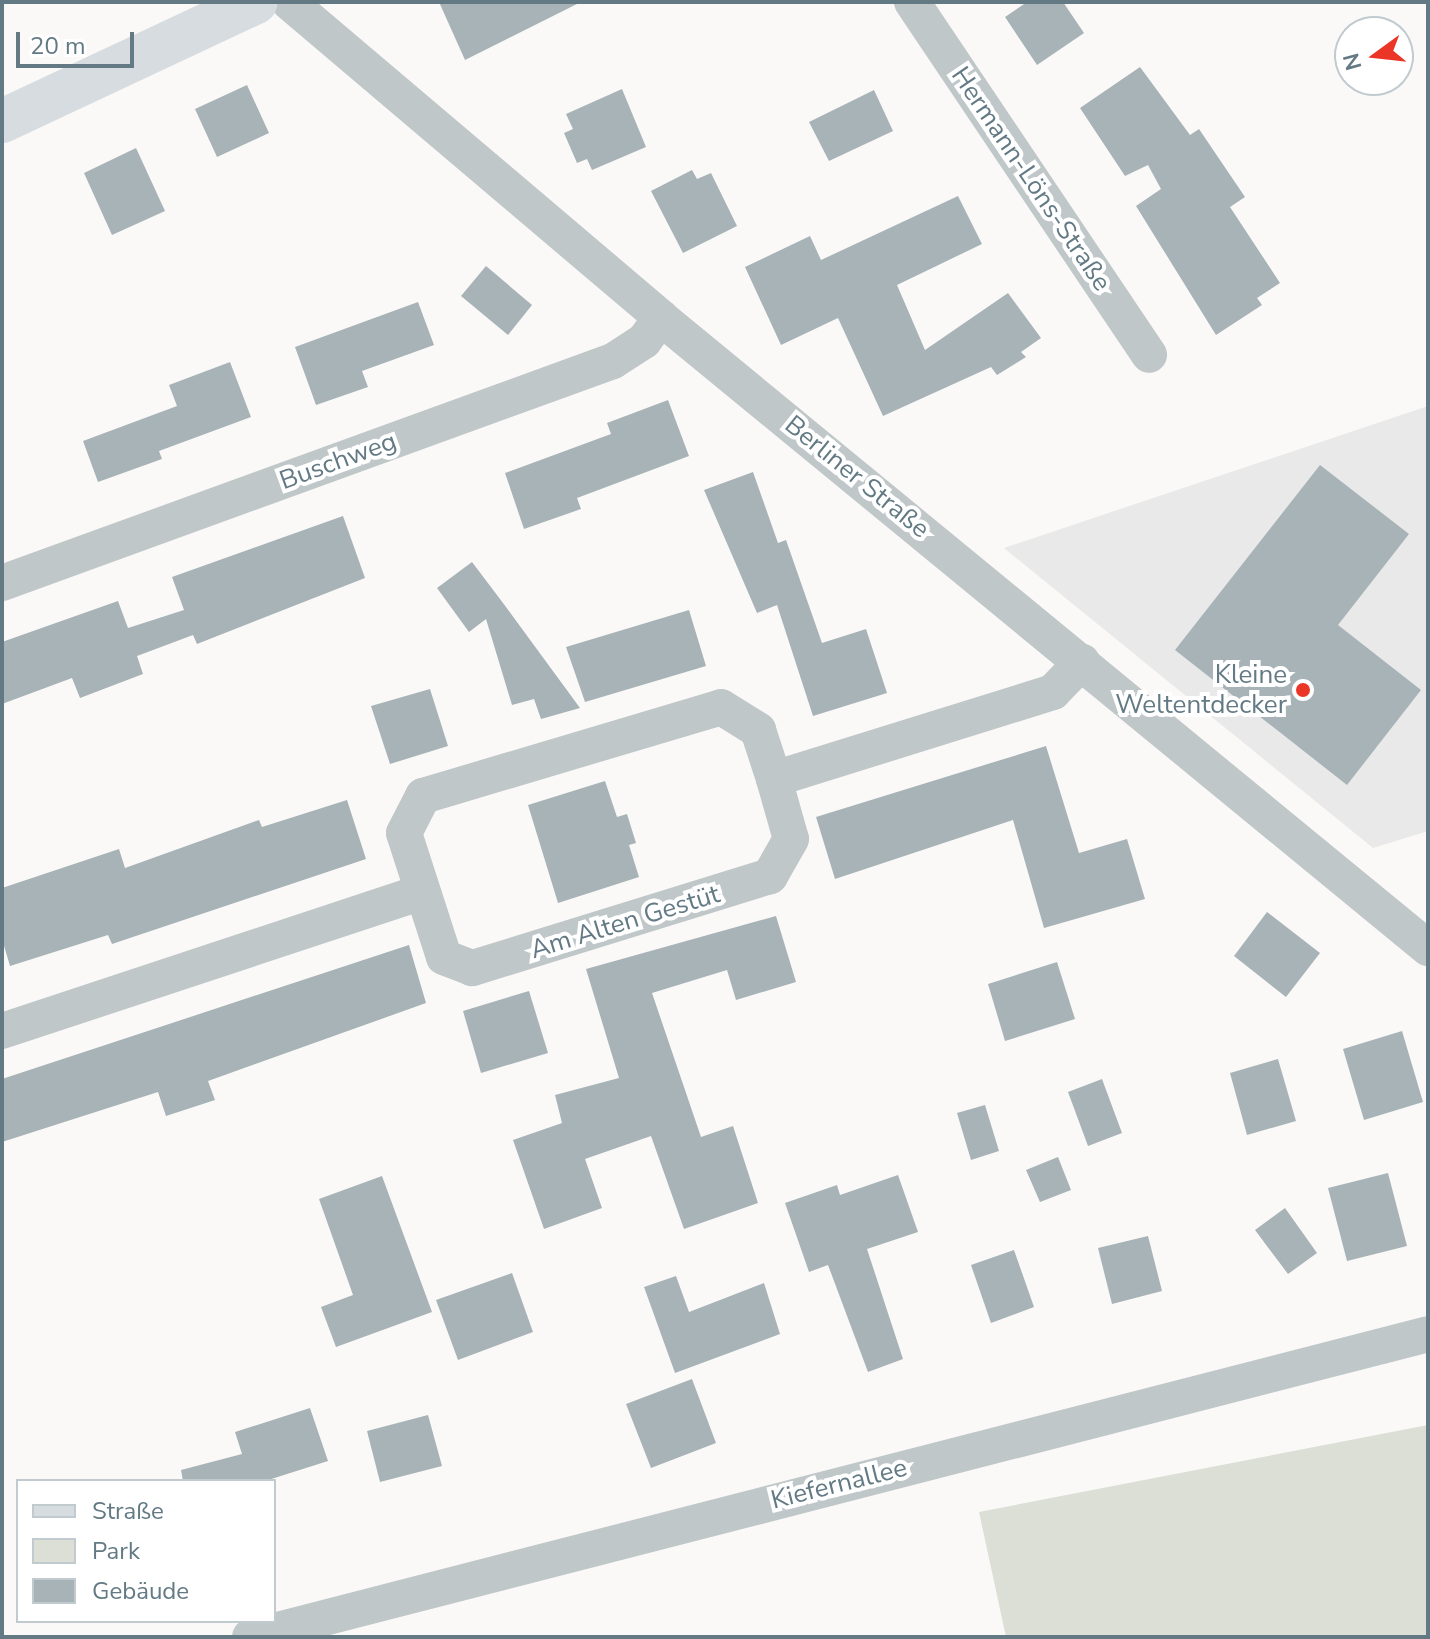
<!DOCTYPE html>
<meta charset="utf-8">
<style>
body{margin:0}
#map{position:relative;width:1430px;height:1639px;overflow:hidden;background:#faf9f7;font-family:"Nunito Sans",sans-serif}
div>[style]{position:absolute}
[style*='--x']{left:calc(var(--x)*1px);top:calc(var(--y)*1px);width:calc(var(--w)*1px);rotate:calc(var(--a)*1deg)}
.built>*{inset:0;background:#e8e9e8}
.green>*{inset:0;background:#dbdfd6}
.building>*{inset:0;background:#a7b3b7}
.street>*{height:36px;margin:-18px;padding:0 18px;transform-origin:18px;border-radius:18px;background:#c0c7c9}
.secondary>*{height:44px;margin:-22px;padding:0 22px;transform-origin:22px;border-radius:22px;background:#d6dcdf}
.dots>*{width:22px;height:22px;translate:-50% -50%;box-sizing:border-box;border:4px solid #fff;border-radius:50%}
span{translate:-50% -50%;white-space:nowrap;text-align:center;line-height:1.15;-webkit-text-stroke:8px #fff;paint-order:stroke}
.street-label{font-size:26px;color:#637a84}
.poi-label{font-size:26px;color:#637a84}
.right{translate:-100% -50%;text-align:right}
.frame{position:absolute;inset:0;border:4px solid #637a84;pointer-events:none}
.legend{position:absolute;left:16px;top:1479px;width:260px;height:144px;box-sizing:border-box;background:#fff;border:2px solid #c1cace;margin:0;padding:10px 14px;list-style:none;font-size:24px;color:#637a84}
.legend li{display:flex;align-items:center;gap:16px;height:40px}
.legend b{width:40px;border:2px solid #c1cace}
.north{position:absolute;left:1334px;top:16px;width:80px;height:80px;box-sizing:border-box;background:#fff;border:2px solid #c1cace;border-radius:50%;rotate:255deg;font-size:22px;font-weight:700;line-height:32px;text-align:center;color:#637a84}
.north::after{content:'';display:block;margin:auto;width:28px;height:36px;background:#eb3526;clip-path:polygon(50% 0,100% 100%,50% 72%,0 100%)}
.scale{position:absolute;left:16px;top:32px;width:118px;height:36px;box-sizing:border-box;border:4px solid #637a84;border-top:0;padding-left:10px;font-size:24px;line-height:28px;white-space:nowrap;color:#637a84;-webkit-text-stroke:6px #fff;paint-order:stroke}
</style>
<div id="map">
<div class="built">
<div style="clip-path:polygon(1428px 406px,1428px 831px,1373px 848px,1004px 548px)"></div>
</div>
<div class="green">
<div style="clip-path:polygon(1428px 1425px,1428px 1637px,1006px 1637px,979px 1512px)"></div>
</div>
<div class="building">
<div style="clip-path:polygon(439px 2px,581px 2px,465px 60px)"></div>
<div style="clip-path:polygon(1027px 2px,1063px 2px,1084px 33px,1037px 65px,1005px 17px)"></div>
<div style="clip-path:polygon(1140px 67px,1190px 135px,1199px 129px,1245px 197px,1230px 207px,1280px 283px,1257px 298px,1262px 305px,1216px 335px,1136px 206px,1161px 189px,1148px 165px,1125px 176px,1080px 108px)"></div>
<div style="clip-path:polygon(247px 85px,269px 133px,217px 157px,195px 109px)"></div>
<div style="clip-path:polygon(622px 89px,646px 147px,592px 170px,587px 159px,577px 163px,564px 133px,573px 129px,566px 114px)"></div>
<div style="clip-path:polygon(874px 90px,893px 131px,829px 161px,809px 122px)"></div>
<div style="clip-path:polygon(136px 148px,165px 211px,112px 235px,84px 173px)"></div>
<div style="clip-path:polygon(692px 170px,697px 179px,711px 173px,737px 226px,683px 253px,651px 191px)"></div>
<div style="clip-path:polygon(958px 196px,982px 244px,897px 285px,925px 350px,1008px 293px,1041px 338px,1021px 352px,1026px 357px,997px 375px,991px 367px,883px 416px,838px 318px,781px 345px,745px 267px,810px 236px,821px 260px)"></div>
<div style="clip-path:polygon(486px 266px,532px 305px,508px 335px,461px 296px)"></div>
<div style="clip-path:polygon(418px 302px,434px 345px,362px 371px,368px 387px,316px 405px,295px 347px)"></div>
<div style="clip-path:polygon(230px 362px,251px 417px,159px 451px,162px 459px,98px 482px,83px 441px,177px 406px,169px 385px)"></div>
<div style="clip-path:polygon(668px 400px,689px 456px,577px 498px,581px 509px,524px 529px,505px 473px,611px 434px,607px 423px)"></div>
<div style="clip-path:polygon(1320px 465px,1409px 534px,1338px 625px,1421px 690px,1347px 785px,1175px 650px)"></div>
<div style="clip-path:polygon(753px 472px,778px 543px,786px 540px,822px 643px,866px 629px,887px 693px,813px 716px,777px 605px,757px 613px,704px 490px)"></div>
<div style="clip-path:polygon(343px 516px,365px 578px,197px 644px,193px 635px,137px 656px,143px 674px,80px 698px,72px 678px,2px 704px,2px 642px,118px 601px,128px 628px,184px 610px,172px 577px)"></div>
<div style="clip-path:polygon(472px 562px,503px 603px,580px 708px,541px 719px,534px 699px,512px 705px,486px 619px,469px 632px,437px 588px)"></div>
<div style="clip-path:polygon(689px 610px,706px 666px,585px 702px,566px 647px)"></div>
<div style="clip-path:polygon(430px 689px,448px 746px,390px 764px,371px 706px)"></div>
<div style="clip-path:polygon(1046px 746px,1079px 853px,1127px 839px,1145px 899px,1044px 928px,1013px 820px,835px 879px,816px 817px)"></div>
<div style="clip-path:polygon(605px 781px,617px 817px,627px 814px,636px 843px,629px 845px,639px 877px,558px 903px,528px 805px)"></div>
<div style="clip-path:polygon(347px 800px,366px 859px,112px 944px,108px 935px,10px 966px,2px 939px,2px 888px,119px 849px,125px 868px,259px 820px,262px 827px)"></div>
<div style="clip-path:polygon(1267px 912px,1320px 953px,1286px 997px,1234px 956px)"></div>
<div style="clip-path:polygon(776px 916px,796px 982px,736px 1000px,727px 970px,652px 993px,701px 1137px,733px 1126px,758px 1203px,684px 1229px,651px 1136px,585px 1159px,602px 1208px,544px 1229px,513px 1140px,562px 1123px,555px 1095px,619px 1078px,586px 969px)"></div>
<div style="clip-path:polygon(409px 945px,426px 1003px,208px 1081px,215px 1100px,166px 1116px,158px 1092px,2px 1142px,2px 1079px)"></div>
<div style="clip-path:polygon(1057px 962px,1075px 1019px,1005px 1041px,988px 984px)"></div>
<div style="clip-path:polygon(529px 991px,548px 1053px,481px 1073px,463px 1011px)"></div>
<div style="clip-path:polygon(1402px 1031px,1423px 1102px,1364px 1120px,1343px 1049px)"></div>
<div style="clip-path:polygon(1278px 1059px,1296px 1121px,1247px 1135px,1230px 1073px)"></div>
<div style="clip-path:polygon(1102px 1079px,1122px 1133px,1088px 1146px,1068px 1092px)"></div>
<div style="clip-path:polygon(985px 1105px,999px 1151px,971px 1160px,957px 1113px)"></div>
<div style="clip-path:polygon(1058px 1157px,1071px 1190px,1040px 1202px,1026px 1170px)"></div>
<div style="clip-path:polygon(1388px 1173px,1407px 1246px,1347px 1261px,1328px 1188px)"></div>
<div style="clip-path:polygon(898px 1175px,918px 1232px,867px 1249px,903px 1359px,868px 1372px,828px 1265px,809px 1272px,785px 1203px,837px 1185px,840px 1195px)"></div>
<div style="clip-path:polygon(382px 1176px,432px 1312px,336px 1347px,321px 1307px,353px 1295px,319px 1199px)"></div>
<div style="clip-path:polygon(1285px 1208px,1317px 1253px,1288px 1274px,1255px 1230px)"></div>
<div style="clip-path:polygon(1148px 1236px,1162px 1291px,1112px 1304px,1098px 1248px)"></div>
<div style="clip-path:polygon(1014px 1250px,1034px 1307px,991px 1323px,971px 1265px)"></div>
<div style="clip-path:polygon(512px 1273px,533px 1332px,458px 1360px,436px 1300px)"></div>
<div style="clip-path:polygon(676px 1276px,689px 1312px,764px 1283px,780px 1334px,675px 1373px,644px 1287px)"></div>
<div style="clip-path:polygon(692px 1379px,716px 1443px,651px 1468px,626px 1404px)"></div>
<div style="clip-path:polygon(310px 1408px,328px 1461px,265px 1481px,183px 1481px,181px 1470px,242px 1454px,235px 1432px)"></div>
<div style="clip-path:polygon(428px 1415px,442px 1466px,380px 1482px,367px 1431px)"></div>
</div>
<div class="street">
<div style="--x:289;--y:2;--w:488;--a:40.3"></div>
<div style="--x:661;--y:318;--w:993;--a:39.4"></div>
<div style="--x:912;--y:2;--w:425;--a:56.1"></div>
<div style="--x:2;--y:583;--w:650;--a:-19.97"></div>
<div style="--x:613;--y:361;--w:37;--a:-33"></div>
<div style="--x:644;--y:341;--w:29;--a:-54"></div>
<div style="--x:721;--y:707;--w:44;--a:31.9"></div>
<div style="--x:758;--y:730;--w:52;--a:71.9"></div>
<div style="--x:774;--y:779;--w:62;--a:74.2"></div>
<div style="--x:791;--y:839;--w:43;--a:119.6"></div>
<div style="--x:770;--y:876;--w:312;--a:162.8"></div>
<div style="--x:472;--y:968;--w:30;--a:-159"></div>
<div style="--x:444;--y:957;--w:130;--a:-107.9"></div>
<div style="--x:404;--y:833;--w:42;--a:-62.8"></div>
<div style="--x:423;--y:796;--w:311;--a:-16.6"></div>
<div style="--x:774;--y:779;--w:292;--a:-17.3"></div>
<div style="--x:1053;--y:692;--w:42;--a:-46"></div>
<div style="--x:2;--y:1031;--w:443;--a:-18.3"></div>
<div style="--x:250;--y:1637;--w:1216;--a:-14.42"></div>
</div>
<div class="secondary">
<div style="--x:2;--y:121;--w:280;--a:-25.1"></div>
</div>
<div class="dots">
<div style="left:1303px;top:690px;background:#eb3526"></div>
</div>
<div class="street-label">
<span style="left:1031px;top:179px;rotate:56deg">Hermann-Löns-Straße</span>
<span style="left:338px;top:461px;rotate:-20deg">Buschweg</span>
<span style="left:857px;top:477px;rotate:39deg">Berliner Straße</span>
<span style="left:625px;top:922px;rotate:-17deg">Am Alten Gestüt</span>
<span style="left:839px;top:1484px;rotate:-14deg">Kiefernallee</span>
</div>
<div class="poi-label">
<span class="right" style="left:1287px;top:690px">Kleine<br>Weltentdecker</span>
</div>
<div class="frame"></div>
<ul class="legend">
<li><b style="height:10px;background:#d6dcdf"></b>Straße</li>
<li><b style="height:22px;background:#dbdfd6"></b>Park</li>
<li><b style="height:22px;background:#a7b3b7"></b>Gebäude</li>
</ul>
<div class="north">N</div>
<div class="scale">20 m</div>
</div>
